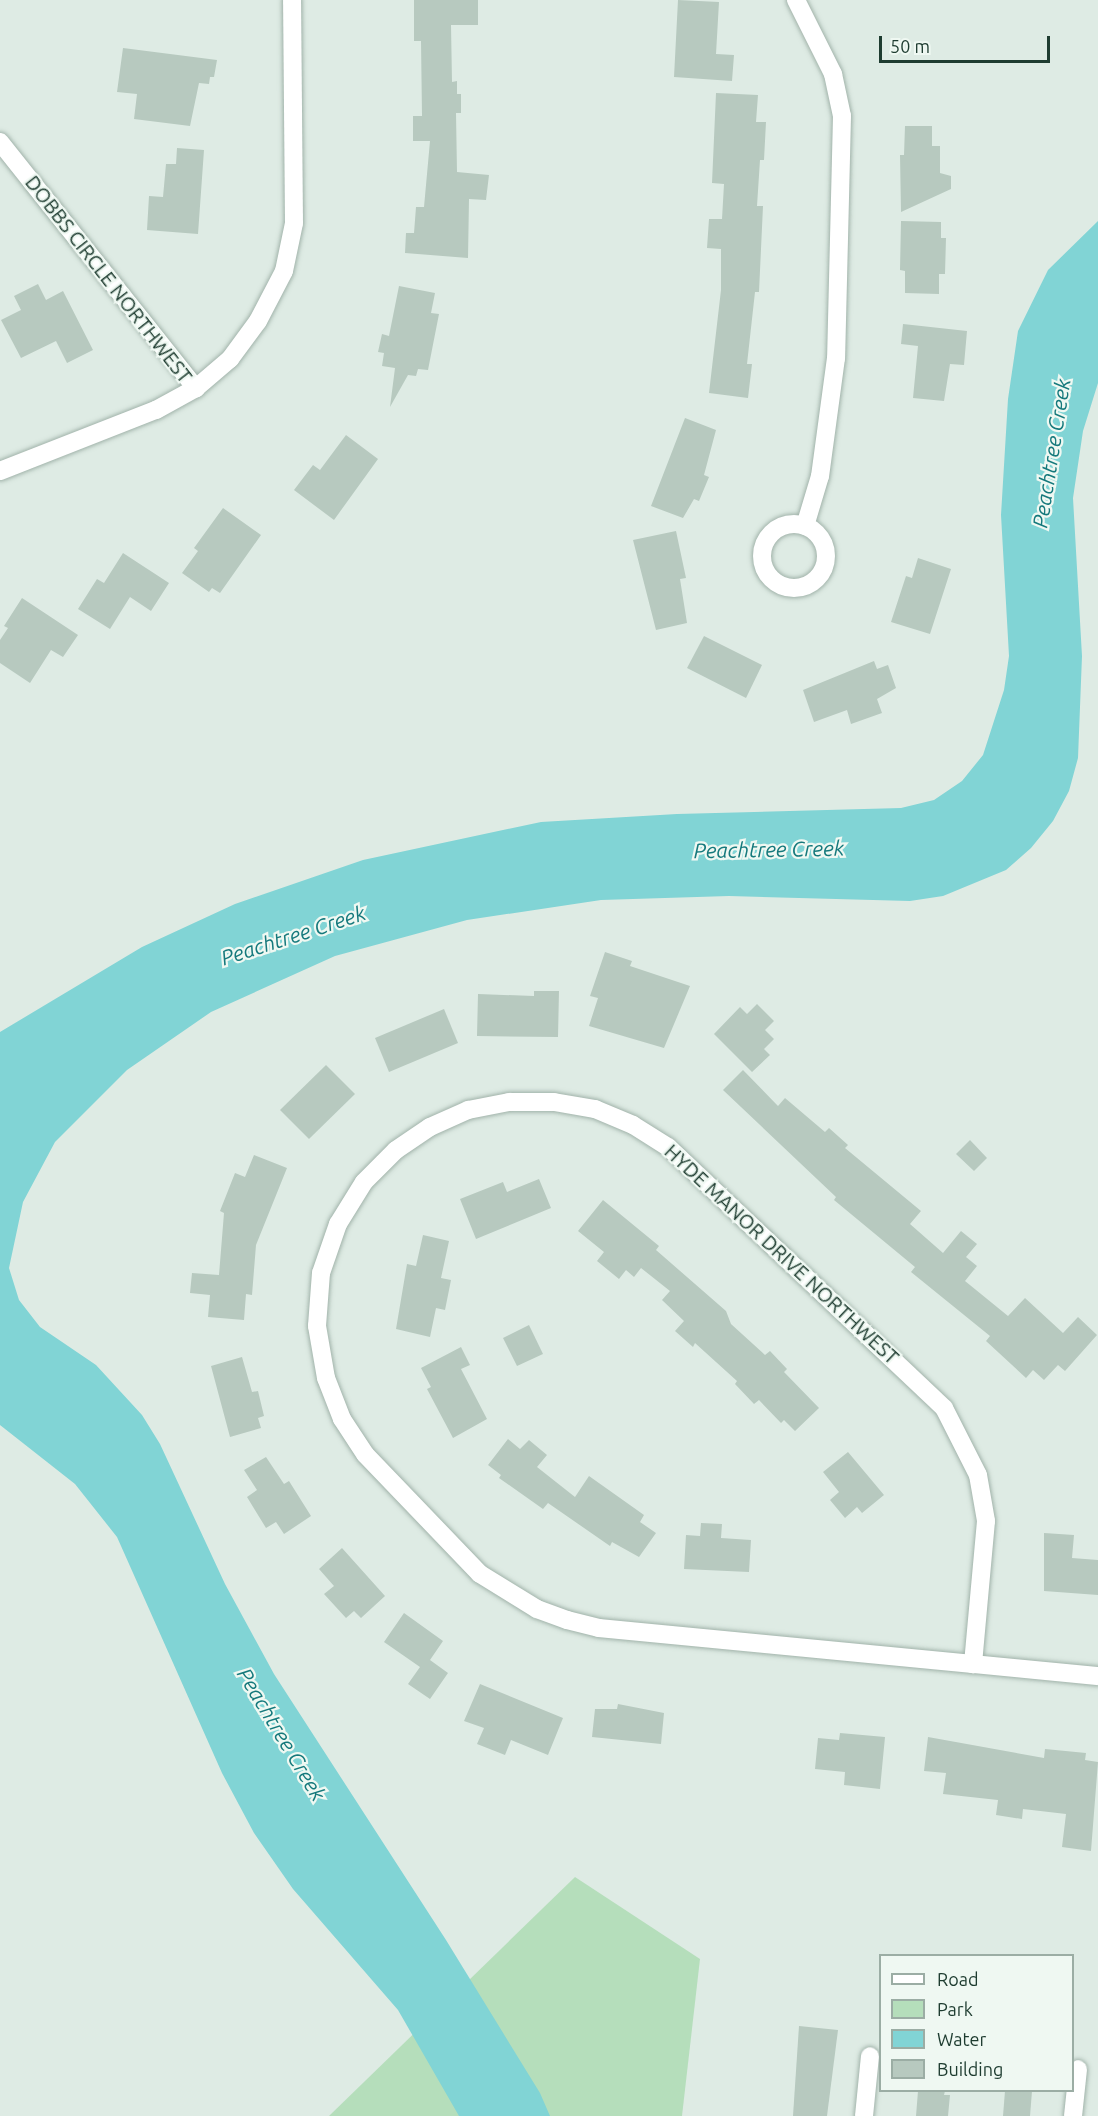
<!DOCTYPE html>
<style>
body{margin:0}
#map{position:relative;width:1098px;height:2116px;overflow:hidden;background:#deebe4;font-family:Ubuntu,sans-serif}
div>[style]{position:absolute}
[style*='--x']{left:calc(var(--x)*1px);top:calc(var(--y)*1px);width:calc(var(--w)*1px);rotate:calc(var(--a)*1deg)}
.green>*{inset:0;background:#b5debb}
.water>*{inset:0;background:#81d4d5}
.building>*{inset:0;background:#b7c9bf}
.roads{filter:drop-shadow(0 0 2px #a1b3aa) drop-shadow(0 0 2px #a1b3aa)}
.minor>*{height:18px;margin:-9px;padding:0 9px;transform-origin:9px;border-radius:9px;background:#fff}
.minor>.ring{margin:-9px;padding:0;box-sizing:content-box;background:none;border:18px solid #fff;border-radius:50%}
span{translate:-50% -50%;white-space:nowrap;text-align:center;line-height:1.15;-webkit-text-stroke:4.5px #eff8f2;paint-order:stroke}
.street-label{font-size:20px;color:#1e3c30}
.water-label{font-size:21px;color:#15797c;font-style:italic}
.legend{position:absolute;left:879px;top:1954px;width:195px;height:138px;box-sizing:border-box;background:#eff8f2;border:2px solid #9bada4;margin:0;padding:8px 10px;list-style:none;font-size:18px;color:#1e3c30}
.legend li{display:flex;align-items:center;gap:12px;height:30px}
.legend b{width:30px;border:2px solid #9bada4}
.scale{position:absolute;left:879px;top:36px;width:171px;height:27px;box-sizing:border-box;border:3px solid #1e3c30;border-top:0;padding-left:8px;font-size:18px;line-height:21px;white-space:nowrap;color:#1e3c30;-webkit-text-stroke:4px #eff8f2;paint-order:stroke}
</style>
<div id="map">
<div class="green">
<div style="clip-path:polygon(575px 1877px,700px 1959px,682px 2116px,329px 2116px)"></div>
</div>
<div class="water">
<div style="clip-path:polygon(1098px 221px,1098px 383px,1083px 431px,1073px 498px,1082px 656px,1078px 758px,1069px 791px,1053px 821px,1031px 848px,1006px 870px,943px 896px,910px 901px,729px 896px,601px 900px,467px 920px,335px 956px,211px 1012px,127px 1070px,55px 1142px,23px 1202px,9px 1268px,19px 1300px,40px 1327px,96px 1365px,142px 1415px,160px 1444px,225px 1584px,274px 1674px,446px 1940px,540px 2093px,550px 2116px,459px 2116px,398px 2010px,293px 1889px,254px 1833px,222px 1773px,117px 1537px,75px 1484px,0 1425px,0 1032px,142px 947px,235px 904px,363px 860px,541px 822px,677px 814px,901px 808px,934px 800px,962px 781px,983px 755px,1004px 690px,1009px 656px,1001px 515px,1008px 399px,1018px 331px,1048px 270px)"></div>
</div>
<div class="building">
<div style="clip-path:polygon(414px 0,478px 0,478px 25px,451px 25px,452px 82px,457px 81px,457px 94px,461px 94px,461px 113px,456px 113px,457px 172px,489px 175px,486px 200px,469px 199px,468px 258px,405px 253px,406px 233px,414px 233px,416px 207px,424px 207px,430px 141px,413px 141px,413px 116px,422px 116px,421px 41px,414px 41px)"></div>
<div style="clip-path:polygon(678px 0,719px 2px,716px 54px,734px 55px,732px 81px,674px 77px)"></div>
<div style="clip-path:polygon(123px 48px,217px 60px,214px 77px,210px 77px,209px 84px,199px 83px,190px 126px,134px 119px,137px 94px,117px 92px)"></div>
<div style="clip-path:polygon(716px 93px,758px 95px,756px 122px,766px 122px,764px 160px,760px 160px,757px 206px,763px 206px,759px 292px,755px 292px,747px 364px,752px 364px,748px 398px,709px 393px,721px 290px,721px 249px,707px 248px,709px 219px,722px 219px,724px 184px,712px 183px)"></div>
<div style="clip-path:polygon(905px 126px,932px 126px,932px 146px,940px 146px,940px 173px,951px 176px,951px 189px,901px 212px,900px 155px,904px 155px)"></div>
<div style="clip-path:polygon(177px 148px,204px 150px,198px 234px,147px 230px,149px 196px,163px 197px,166px 164px,176px 164px)"></div>
<div style="clip-path:polygon(901px 221px,941px 222px,941px 238px,946px 238px,945px 274px,939px 274px,939px 294px,905px 293px,905px 271px,900px 270px)"></div>
<div style="clip-path:polygon(38px 284px,46px 300px,63px 291px,93px 350px,67px 363px,56px 341px,21px 358px,1px 320px,21px 310px,14px 296px)"></div>
<div style="clip-path:polygon(399px 286px,435px 293px,431px 313px,439px 314px,428px 370px,418px 369px,416px 376px,408px 375px,390px 407px,395px 368px,382px 366px,384px 353px,378px 352px,382px 334px,389px 336px)"></div>
<div style="clip-path:polygon(903px 324px,967px 331px,964px 365px,950px 364px,944px 401px,913px 398px,918px 346px,901px 344px)"></div>
<div style="clip-path:polygon(685px 418px,716px 430px,704px 475px,709px 477px,699px 501px,694px 499px,683px 518px,651px 506px)"></div>
<div style="clip-path:polygon(346px 435px,378px 459px,334px 520px,294px 490px,313px 465px,320px 470px)"></div>
<div style="clip-path:polygon(223px 508px,261px 535px,220px 593px,212px 588px,209px 592px,182px 573px,198px 551px,194px 548px)"></div>
<div style="clip-path:polygon(676px 531px,686px 578px,680px 579px,687px 623px,656px 630px,633px 540px)"></div>
<div style="clip-path:polygon(123px 553px,169px 583px,151px 611px,130px 597px,110px 629px,78px 609px,97px 579px,104px 583px)"></div>
<div style="clip-path:polygon(918px 558px,951px 569px,930px 634px,891px 622px,906px 576px,912px 578px)"></div>
<div style="clip-path:polygon(22px 598px,78px 635px,63px 657px,51px 650px,30px 683px,0 663px,0 640px,8px 628px,4px 626px)"></div>
<div style="clip-path:polygon(704px 636px,762px 665px,746px 698px,687px 668px)"></div>
<div style="clip-path:polygon(874px 661px,877px 669px,888px 665px,896px 688px,877px 699px,882px 713px,851px 724px,847px 710px,814px 722px,803px 690px)"></div>
<div style="clip-path:polygon(605px 952px,632px 961px,630px 966px,690px 986px,664px 1048px,589px 1026px,598px 998px,590px 996px)"></div>
<div style="clip-path:polygon(534px 991px,559px 991px,558px 1037px,477px 1036px,478px 994px,534px 996px)"></div>
<div style="clip-path:polygon(757px 1004px,774px 1021px,765px 1030px,774px 1039px,764px 1049px,770px 1055px,752px 1072px,714px 1034px,740px 1007px,747px 1014px)"></div>
<div style="clip-path:polygon(444px 1009px,458px 1043px,389px 1072px,375px 1038px)"></div>
<div style="clip-path:polygon(326px 1065px,355px 1094px,309px 1139px,280px 1110px)"></div>
<div style="clip-path:polygon(743px 1070px,778px 1106px,785px 1098px,825px 1132px,829px 1128px,848px 1145px,845px 1148px,921px 1211px,910px 1224px,943px 1253px,961px 1231px,977px 1244px,966px 1257px,977px 1266px,965px 1281px,1008px 1316px,1025px 1298px,1063px 1333px,1078px 1317px,1097px 1335px,1065px 1371px,1058px 1365px,1044px 1380px,1033px 1370px,1026px 1378px,986px 1341px,990px 1336px,911px 1272px,915px 1267px,834px 1200px,836px 1197px,723px 1090px)"></div>
<div style="clip-path:polygon(970px 1140px,987px 1158px,974px 1171px,956px 1154px)"></div>
<div style="clip-path:polygon(254px 1155px,287px 1168px,256px 1245px,252px 1295px,246px 1294px,244px 1320px,208px 1317px,210px 1295px,190px 1293px,192px 1273px,219px 1275px,224px 1213px,220px 1211px,235px 1173px,245px 1177px)"></div>
<div style="clip-path:polygon(539px 1179px,551px 1208px,476px 1239px,460px 1199px,503px 1182px,507px 1192px)"></div>
<div style="clip-path:polygon(603px 1200px,659px 1246px,656px 1250px,726px 1311px,731px 1324px,765px 1355px,770px 1351px,787px 1369px,784px 1372px,819px 1408px,795px 1431px,784px 1420px,781px 1423px,759px 1400px,754px 1404px,735px 1384px,737px 1381px,695px 1343px,693px 1347px,675px 1331px,684px 1321px,662px 1300px,670px 1291px,641px 1268px,634px 1277px,626px 1270px,619px 1279px,597px 1261px,604px 1252px,578px 1231px)"></div>
<div style="clip-path:polygon(423px 1235px,449px 1241px,441px 1278px,451px 1280px,445px 1310px,436px 1308px,430px 1337px,396px 1329px,407px 1264px,416px 1266px)"></div>
<div style="clip-path:polygon(529px 1325px,543px 1354px,517px 1366px,503px 1338px)"></div>
<div style="clip-path:polygon(461px 1347px,470px 1365px,461px 1369px,487px 1419px,453px 1438px,427px 1389px,431px 1387px,421px 1368px)"></div>
<div style="clip-path:polygon(242px 1357px,252px 1392px,258px 1391px,264px 1416px,258px 1418px,261px 1428px,230px 1437px,211px 1366px)"></div>
<div style="clip-path:polygon(508px 1439px,520px 1449px,529px 1440px,547px 1455px,537px 1467px,575px 1497px,589px 1476px,644px 1515px,640px 1522px,656px 1533px,639px 1557px,612px 1542px,610px 1546px,548px 1503px,543px 1509px,499px 1478px,501px 1475px,488px 1465px)"></div>
<div style="clip-path:polygon(848px 1452px,884px 1495px,862px 1513px,857px 1507px,845px 1518px,830px 1500px,839px 1492px,823px 1472px)"></div>
<div style="clip-path:polygon(266px 1457px,284px 1484px,289px 1481px,311px 1516px,284px 1534px,276px 1522px,266px 1528px,247px 1497px,257px 1490px,244px 1470px)"></div>
<div style="clip-path:polygon(701px 1523px,722px 1524px,721px 1538px,751px 1540px,749px 1572px,684px 1569px,686px 1535px,700px 1536px)"></div>
<div style="clip-path:polygon(1044px 1533px,1074px 1535px,1072px 1558px,1098px 1560px,1098px 1595px,1044px 1591px)"></div>
<div style="clip-path:polygon(342px 1548px,385px 1596px,361px 1618px,354px 1611px,346px 1618px,324px 1594px,334px 1586px,319px 1569px)"></div>
<div style="clip-path:polygon(404px 1613px,443px 1641px,430px 1660px,448px 1673px,430px 1699px,408px 1684px,420px 1667px,384px 1642px)"></div>
<div style="clip-path:polygon(480px 1684px,563px 1718px,548px 1755px,511px 1740px,505px 1755px,477px 1744px,484px 1728px,464px 1721px)"></div>
<div style="clip-path:polygon(618px 1704px,664px 1713px,661px 1744px,592px 1737px,595px 1709px,617px 1709px)"></div>
<div style="clip-path:polygon(840px 1733px,885px 1737px,880px 1789px,844px 1785px,845px 1772px,815px 1769px,818px 1738px,839px 1740px)"></div>
<div style="clip-path:polygon(928px 1737px,1044px 1758px,1045px 1749px,1086px 1753px,1085px 1760px,1098px 1762px,1091px 1851px,1062px 1847px,1066px 1814px,1023px 1809px,1022px 1819px,996px 1815px,998px 1800px,943px 1794px,946px 1773px,924px 1771px)"></div>
<div style="clip-path:polygon(799px 2026px,838px 2030px,827px 2116px,793px 2116px)"></div>
<div style="clip-path:polygon(918px 2091px,945px 2091px,944px 2095px,950px 2095px,948px 2116px,916px 2116px)"></div>
<div style="clip-path:polygon(1005px 2091px,1032px 2091px,1030px 2116px,1003px 2116px)"></div>
</div>
<div class="roads">
<div class="minor">
<div style="--x:796;--y:0;--w:83;--a:63.4"></div>
<div style="--x:833;--y:74;--w:43;--a:77.9"></div>
<div style="--x:842;--y:116;--w:242;--a:91.4"></div>
<div style="--x:836;--y:358;--w:119;--a:97.7"></div>
<div style="--x:820;--y:476;--w:52;--a:106.7"></div>
<div style="--x:0;--y:142;--w:315;--a:51.5"></div>
<div style="--x:0;--y:471;--w:168;--a:-21.4"></div>
<div style="--x:156;--y:410;--w:46;--a:-28.8"></div>
<div style="--x:196;--y:388;--w:45;--a:-40.5"></div>
<div style="--x:230;--y:359;--w:47;--a:-53.6"></div>
<div style="--x:258;--y:321;--w:56;--a:-62.5"></div>
<div style="--x:284;--y:271;--w:49;--a:-78.2"></div>
<div style="--x:294;--y:223;--w:223;--a:-90.5"></div>
<div class="ring" style="left:762px;top:524px;width:46px;height:46px"></div>
<div style="--x:509;--y:1102;--w:45;--a:0"></div>
<div style="--x:554;--y:1102;--w:42;--a:9.7"></div>
<div style="--x:595;--y:1109;--w:41;--a:22.8"></div>
<div style="--x:633;--y:1125;--w:41;--a:32.2"></div>
<div style="--x:668;--y:1147;--w:380;--a:43.4"></div>
<div style="--x:944;--y:1408;--w:75;--a:63.1"></div>
<div style="--x:978;--y:1475;--w:47;--a:80.1"></div>
<div style="--x:986;--y:1521;--w:144;--a:95.2"></div>
<div style="--x:973;--y:1664;--w:376;--a:-174.5"></div>
<div style="--x:599;--y:1628;--w:33;--a:-166"></div>
<div style="--x:567;--y:1620;--w:32;--a:-160"></div>
<div style="--x:537;--y:1609;--w:67;--a:-148.4"></div>
<div style="--x:480;--y:1574;--w:166;--a:-133.8"></div>
<div style="--x:365;--y:1454;--w:42;--a:-123.3"></div>
<div style="--x:342;--y:1419;--w:44;--a:-111.3"></div>
<div style="--x:326;--y:1378;--w:53;--a:-99.8"></div>
<div style="--x:317;--y:1326;--w:53;--a:-85.7"></div>
<div style="--x:321;--y:1273;--w:52;--a:-70.9"></div>
<div style="--x:338;--y:1224;--w:49;--a:-58.2"></div>
<div style="--x:364;--y:1182;--w:45;--a:-45"></div>
<div style="--x:396;--y:1150;--w:41;--a:-34.1"></div>
<div style="--x:430;--y:1127;--w:42;--a:-24.1"></div>
<div style="--x:468;--y:1110;--w:42;--a:-11"></div>
<div style="--x:973;--y:1664;--w:126;--a:5.5"></div>
<div style="--x:864;--y:2116;--w:60;--a:-84.3"></div>
<div style="--x:1073;--y:2116;--w:47;--a:-83.9"></div>
</div>
</div>
<div class="street-label">
<span style="left:109px;top:279px;rotate:52deg">DOBBS CIRCLE NORTHWEST</span>
<span style="left:782px;top:1254px;rotate:43deg">HYDE MANOR DRIVE NORTHWEST</span>
</div>
<div class="water-label">
<span style="left:1051px;top:453px;rotate:-81deg">Peachtree Creek</span>
<span style="left:769px;top:849px;rotate:-1deg">Peachtree Creek</span>
<span style="left:293px;top:935px;rotate:-18deg">Peachtree Creek</span>
<span style="left:282px;top:1734px;rotate:59deg">Peachtree Creek</span>
</div>
<ul class="legend">
<li><b style="height:8px;background:#fff"></b>Road</li>
<li><b style="height:16px;background:#b5debb"></b>Park</li>
<li><b style="height:16px;background:#81d4d5"></b>Water</li>
<li><b style="height:16px;background:#b7c9bf"></b>Building</li>
</ul>
<div class="scale">50 m</div>
</div>
